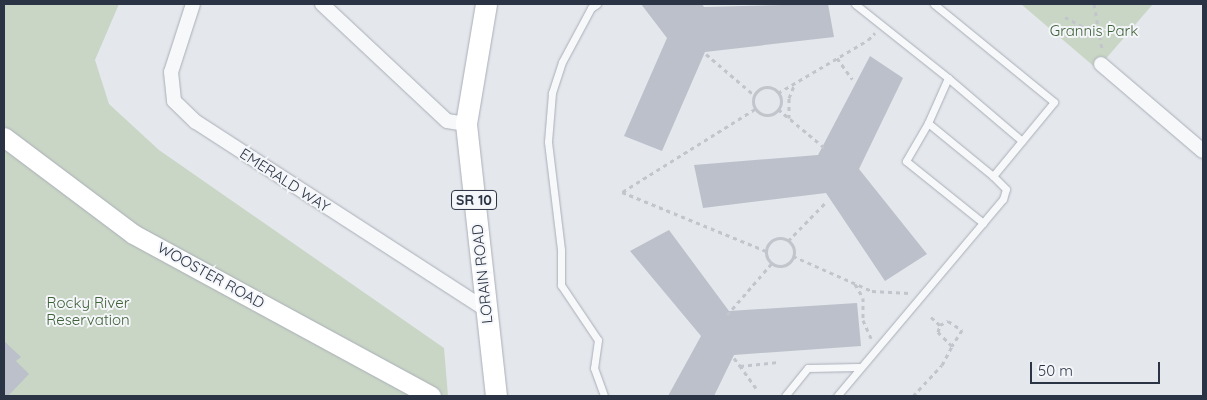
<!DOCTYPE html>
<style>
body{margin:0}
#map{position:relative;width:1207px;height:400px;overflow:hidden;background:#e4e7ec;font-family:Quicksand,sans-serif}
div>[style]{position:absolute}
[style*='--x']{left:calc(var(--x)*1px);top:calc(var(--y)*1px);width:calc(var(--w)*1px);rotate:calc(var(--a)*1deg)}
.green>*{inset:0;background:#c9d6c5}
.building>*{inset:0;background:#bbc0ca}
.path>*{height:3px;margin-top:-1.5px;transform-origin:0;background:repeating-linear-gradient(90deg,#c2c5cb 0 4px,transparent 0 8px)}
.path>.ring{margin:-1.5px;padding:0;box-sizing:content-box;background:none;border:3px solid #c2c5cb;border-radius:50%}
.roads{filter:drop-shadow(0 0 1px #a9aeb7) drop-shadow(0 0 1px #a9aeb7)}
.lane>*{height:7px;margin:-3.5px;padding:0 3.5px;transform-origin:3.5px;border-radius:3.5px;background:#f7f8fa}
.street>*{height:14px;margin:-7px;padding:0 7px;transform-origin:7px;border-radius:7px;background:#f7f8fa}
.secondary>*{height:19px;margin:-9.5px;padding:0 9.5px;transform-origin:9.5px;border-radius:9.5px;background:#fff}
.primary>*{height:21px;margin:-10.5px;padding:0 10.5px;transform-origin:10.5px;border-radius:10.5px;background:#fff}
span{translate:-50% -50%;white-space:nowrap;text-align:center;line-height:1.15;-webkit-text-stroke:4px #f4f6f9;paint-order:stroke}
.shield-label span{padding:1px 4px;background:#f4f6f9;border:1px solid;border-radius:4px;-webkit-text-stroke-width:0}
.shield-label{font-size:14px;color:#2b3445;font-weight:700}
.park-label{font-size:15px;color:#3f6138}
.street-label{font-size:15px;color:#2b3445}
.frame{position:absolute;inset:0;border:5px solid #2b3445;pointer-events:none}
.scale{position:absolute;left:1030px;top:362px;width:130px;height:22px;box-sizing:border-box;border:2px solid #2b3445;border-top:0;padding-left:6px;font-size:15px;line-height:18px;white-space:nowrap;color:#2b3445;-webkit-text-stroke:4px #f4f6f9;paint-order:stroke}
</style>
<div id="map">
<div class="green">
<div style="clip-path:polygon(4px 4px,119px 4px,95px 60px,109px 104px,159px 150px,444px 348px,448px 396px,4px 396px)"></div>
<div style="clip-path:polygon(1021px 4px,1153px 4px,1097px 69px)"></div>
</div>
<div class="building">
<div style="clip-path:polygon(641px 4px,702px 4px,704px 7px,828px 4px,834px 37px,705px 52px,662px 151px,624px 136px,667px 38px)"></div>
<div style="clip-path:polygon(870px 56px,903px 78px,859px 169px,927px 254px,885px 281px,826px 193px,703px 208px,694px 165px,818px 155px)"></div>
<div style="clip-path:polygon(669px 230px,729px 311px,857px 303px,861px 346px,734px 355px,714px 396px,668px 396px,701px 336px,630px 251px)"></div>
<div style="clip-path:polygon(4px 341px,21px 357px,16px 361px,29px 374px,8px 396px,4px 396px)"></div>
</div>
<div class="path">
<div style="--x:1094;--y:4;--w:46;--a:79.9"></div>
<div style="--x:1065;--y:17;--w:21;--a:29"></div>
<div style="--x:1083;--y:27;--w:14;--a:0"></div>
<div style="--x:706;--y:54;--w:63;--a:40.5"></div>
<div style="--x:837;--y:58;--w:26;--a:54"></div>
<div class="ring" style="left:753px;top:87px;width:25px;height:25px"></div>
<div style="--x:778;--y:93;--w:104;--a:-30.5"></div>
<div style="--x:868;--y:40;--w:10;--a:-45"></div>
<div style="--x:755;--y:109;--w:157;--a:148"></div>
<div style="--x:622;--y:192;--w:156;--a:22.3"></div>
<div style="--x:778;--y:109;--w:62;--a:39.8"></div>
<div style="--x:789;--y:118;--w:20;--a:-90"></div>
<div style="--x:789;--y:98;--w:16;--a:-68"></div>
<div class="ring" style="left:766px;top:238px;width:25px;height:25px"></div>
<div style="--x:788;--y:241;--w:54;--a:-45.7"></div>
<div style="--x:793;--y:256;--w:86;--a:23.9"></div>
<div style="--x:872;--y:291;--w:37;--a:3"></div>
<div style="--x:855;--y:284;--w:16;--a:60"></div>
<div style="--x:863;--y:298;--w:22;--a:90"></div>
<div style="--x:863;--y:320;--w:20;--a:66"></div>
<div style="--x:727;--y:315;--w:69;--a:-49.1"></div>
<div style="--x:931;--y:317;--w:12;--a:42"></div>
<div style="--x:734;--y:358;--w:10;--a:53"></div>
<div style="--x:756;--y:388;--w:27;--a:-126"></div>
<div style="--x:740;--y:366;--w:37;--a:-6"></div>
<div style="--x:522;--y:396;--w:1;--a:0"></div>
<div style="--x:913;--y:396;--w:42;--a:-46.9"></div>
<div style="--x:942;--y:365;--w:21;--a:-62"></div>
<div style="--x:952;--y:346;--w:20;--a:-135"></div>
<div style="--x:938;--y:332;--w:7;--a:-74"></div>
<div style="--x:940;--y:325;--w:9;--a:-27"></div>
<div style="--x:948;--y:321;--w:17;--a:33"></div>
<div style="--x:962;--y:330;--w:19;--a:122"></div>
</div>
<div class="roads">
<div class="lane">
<div style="--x:597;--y:4;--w:7;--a:146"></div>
<div style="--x:591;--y:8;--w:61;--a:118.2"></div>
<div style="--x:562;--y:62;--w:33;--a:108"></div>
<div style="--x:552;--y:93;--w:49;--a:94.7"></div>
<div style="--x:548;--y:142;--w:109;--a:83.1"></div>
<div style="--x:561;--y:250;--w:35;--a:90"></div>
<div style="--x:561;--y:285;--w:66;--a:56.1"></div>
<div style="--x:598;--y:340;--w:28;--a:98"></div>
<div style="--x:594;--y:368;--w:30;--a:70"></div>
<div style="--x:855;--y:4;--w:119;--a:38.5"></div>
<div style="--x:948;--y:78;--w:49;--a:114"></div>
<div style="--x:928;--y:123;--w:84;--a:39.2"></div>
<div style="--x:993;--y:176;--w:96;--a:-50.5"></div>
<div style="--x:1054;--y:102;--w:155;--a:-140.8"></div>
<div style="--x:948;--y:78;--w:97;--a:40.4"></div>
<div style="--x:928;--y:123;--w:44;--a:120.1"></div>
<div style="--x:906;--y:161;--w:99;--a:38.8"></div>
<div style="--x:785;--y:396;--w:36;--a:-51"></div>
<div style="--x:808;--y:368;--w:51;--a:-1.1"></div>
<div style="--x:837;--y:396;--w:258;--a:-49.9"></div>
<div style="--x:1003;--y:199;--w:10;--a:-73"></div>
<div style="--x:1006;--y:189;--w:18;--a:-135"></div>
</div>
<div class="street">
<div style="--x:193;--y:4;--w:71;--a:107.9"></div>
<div style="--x:171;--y:72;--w:29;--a:84"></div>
<div style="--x:174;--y:101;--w:30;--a:44"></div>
<div style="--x:196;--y:122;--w:344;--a:32.9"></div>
<div style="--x:322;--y:4;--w:171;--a:43.1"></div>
<div style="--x:447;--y:121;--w:19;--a:9"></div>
<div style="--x:1101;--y:64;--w:134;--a:40.5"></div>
</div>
<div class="secondary">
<div style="--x:4;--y:137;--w:161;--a:36.9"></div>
<div style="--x:133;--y:234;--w:339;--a:28.5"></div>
</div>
<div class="primary">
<div style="--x:486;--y:4;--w:122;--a:99.5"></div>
<div style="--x:466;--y:124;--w:274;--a:83.7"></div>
</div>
</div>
<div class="shield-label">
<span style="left:474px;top:200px">SR 10</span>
</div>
<div class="park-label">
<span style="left:1094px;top:31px">Grannis Park</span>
<span style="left:88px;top:311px">Rocky River<br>Reservation</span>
</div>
<div class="street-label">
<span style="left:285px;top:180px;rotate:33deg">EMERALD WAY</span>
<span style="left:482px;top:274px;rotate:-96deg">LORAIN ROAD</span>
<span style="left:211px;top:275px;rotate:29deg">WOOSTER ROAD</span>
</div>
<div class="frame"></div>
<div class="scale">50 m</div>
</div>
